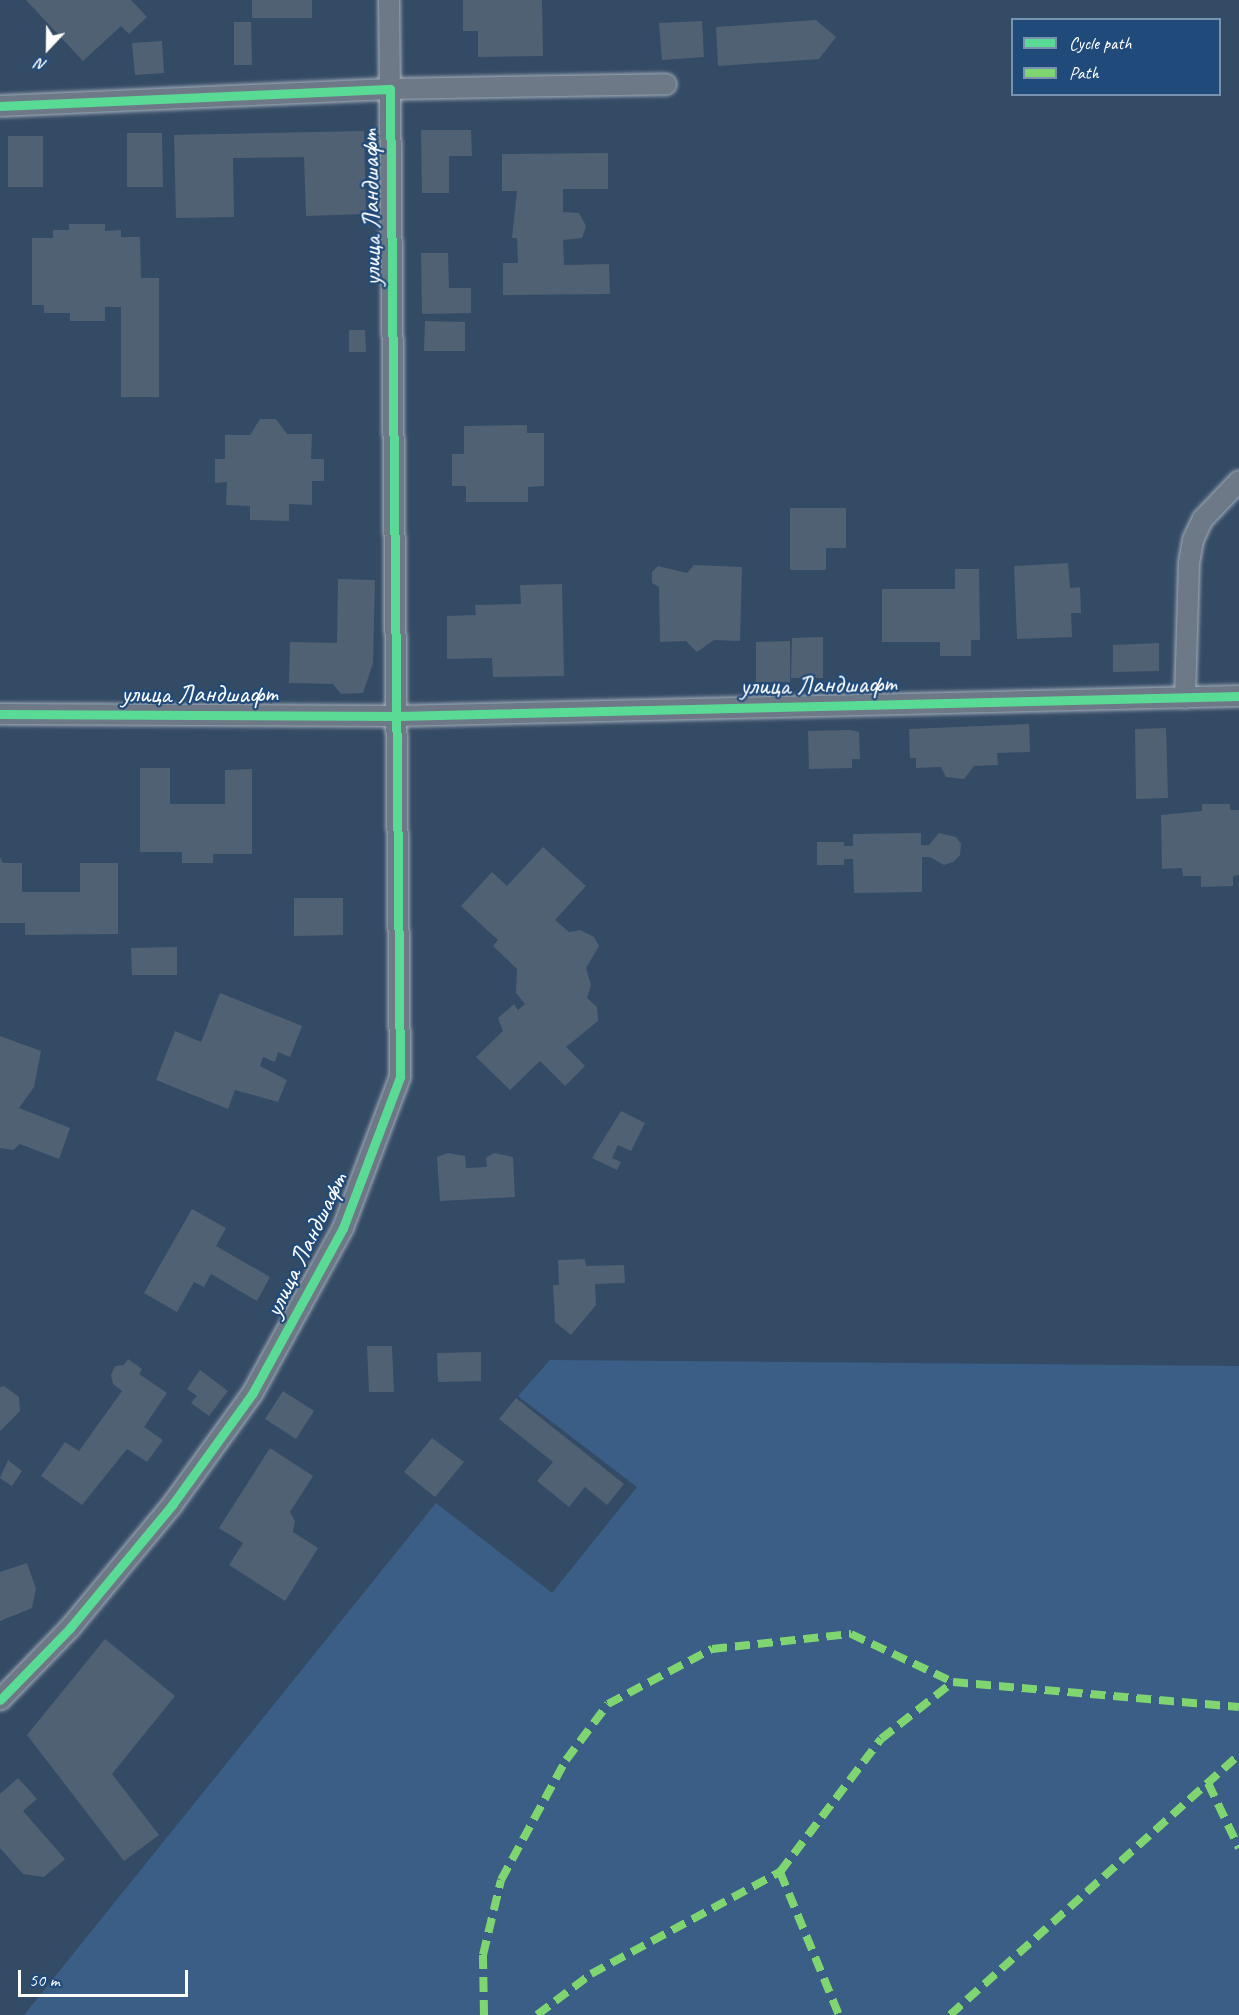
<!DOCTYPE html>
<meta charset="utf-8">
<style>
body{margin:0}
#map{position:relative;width:1239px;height:2015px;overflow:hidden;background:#344b65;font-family:Caveat,sans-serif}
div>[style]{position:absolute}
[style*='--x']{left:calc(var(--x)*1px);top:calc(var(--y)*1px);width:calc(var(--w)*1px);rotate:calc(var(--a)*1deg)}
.green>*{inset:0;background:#3b5e86}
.building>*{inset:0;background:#506174}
.roads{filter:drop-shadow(0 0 2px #a4aeba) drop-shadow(0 0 2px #a4aeba)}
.minor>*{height:20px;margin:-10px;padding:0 10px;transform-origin:10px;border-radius:10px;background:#6d7986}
.quiet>*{height:8px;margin-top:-4px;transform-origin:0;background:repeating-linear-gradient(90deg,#7fd670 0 15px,transparent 0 23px)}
.cycleway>*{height:9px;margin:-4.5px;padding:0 4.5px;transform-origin:4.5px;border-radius:4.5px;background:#5adb95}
span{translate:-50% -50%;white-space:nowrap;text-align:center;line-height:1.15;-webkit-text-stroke:4.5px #1f4a7a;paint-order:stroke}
.street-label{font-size:26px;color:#fff}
.legend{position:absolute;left:1011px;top:18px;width:210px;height:78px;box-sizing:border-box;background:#1f4a7a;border:2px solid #7992af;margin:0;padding:8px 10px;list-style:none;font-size:18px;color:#fff}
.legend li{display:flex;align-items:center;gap:12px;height:30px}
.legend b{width:30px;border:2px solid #7992af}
.north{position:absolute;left:18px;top:18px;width:60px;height:60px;-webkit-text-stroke:4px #1f4a7a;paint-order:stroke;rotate:202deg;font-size:16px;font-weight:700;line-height:24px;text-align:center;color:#fff}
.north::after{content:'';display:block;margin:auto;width:21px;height:27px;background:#fff;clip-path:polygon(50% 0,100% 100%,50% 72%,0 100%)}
.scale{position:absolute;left:18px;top:1970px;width:170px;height:27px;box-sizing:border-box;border:3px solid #fff;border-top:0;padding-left:8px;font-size:18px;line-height:21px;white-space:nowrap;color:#fff;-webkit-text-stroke:4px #1f4a7a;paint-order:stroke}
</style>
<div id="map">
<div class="green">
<div style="clip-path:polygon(550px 1360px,1239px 1366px,1239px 2015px,24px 2015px,436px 1503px,552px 1593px,637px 1487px,518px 1396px)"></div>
</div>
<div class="building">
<div style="clip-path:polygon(26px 0,131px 0,147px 17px,129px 34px,121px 26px,83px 61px)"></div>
<div style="clip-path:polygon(252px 0,312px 0,312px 18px,252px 18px)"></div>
<div style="clip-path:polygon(463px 0,542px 0,543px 56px,478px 57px,478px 31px,463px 31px)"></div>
<div style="clip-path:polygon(816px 20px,836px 37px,819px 59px,718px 66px,716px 27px)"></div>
<div style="clip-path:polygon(702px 21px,704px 57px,662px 60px,659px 23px)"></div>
<div style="clip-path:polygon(234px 22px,251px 22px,252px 65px,234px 65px)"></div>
<div style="clip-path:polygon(162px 41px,164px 73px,135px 75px,132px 43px)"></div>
<div style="clip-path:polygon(421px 130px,471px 130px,472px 156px,449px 156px,449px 193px,422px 193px)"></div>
<div style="clip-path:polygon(364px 131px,366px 214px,306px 216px,304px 157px,233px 158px,234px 217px,176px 218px,174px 135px)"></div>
<div style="clip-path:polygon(127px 133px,162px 133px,163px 187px,127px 187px)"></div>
<div style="clip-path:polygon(8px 136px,43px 136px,43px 187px,8px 187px)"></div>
<div style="clip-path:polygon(608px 153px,608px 189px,563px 189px,563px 212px,579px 213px,586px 226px,582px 238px,563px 240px,564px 265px,609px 264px,610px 294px,503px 295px,503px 263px,518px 263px,517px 238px,512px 238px,517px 191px,502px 191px,502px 154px)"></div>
<div style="clip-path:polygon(69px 224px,105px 224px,105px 231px,121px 230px,121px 237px,140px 237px,141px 278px,159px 278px,159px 397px,121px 397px,121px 307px,105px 307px,105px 321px,70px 321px,70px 313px,44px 313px,44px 305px,32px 305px,32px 238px,53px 238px,53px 230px,69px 230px)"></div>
<div style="clip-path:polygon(421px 253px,448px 253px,449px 288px,471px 288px,471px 313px,422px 314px)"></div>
<div style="clip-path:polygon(425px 321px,465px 322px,465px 351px,424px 351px)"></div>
<div style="clip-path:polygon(349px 330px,365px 330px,366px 352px,349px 352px)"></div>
<div style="clip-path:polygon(260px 419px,276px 419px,287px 434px,312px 434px,311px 459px,324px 459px,324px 481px,312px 481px,312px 505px,289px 504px,289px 521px,250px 520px,250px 506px,226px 505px,227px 482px,215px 483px,215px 459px,225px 459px,225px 435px,250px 435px)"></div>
<div style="clip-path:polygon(527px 425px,527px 433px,544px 433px,544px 486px,528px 487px,528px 502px,466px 502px,466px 486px,452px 486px,452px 454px,464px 454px,464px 426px)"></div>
<div style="clip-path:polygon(790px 508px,846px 508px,846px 548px,826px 548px,826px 570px,790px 570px)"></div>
<div style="clip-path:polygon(1068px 563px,1070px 588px,1080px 587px,1081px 613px,1071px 613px,1072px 637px,1017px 639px,1014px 566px)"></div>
<div style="clip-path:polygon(694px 565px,742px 567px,740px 641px,714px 640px,697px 652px,686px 641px,660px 642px,659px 587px,652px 583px,652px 572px,658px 566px,687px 573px)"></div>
<div style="clip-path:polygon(955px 569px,979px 569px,980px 640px,971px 640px,971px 656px,940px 656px,940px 642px,882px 642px,882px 589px,955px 589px)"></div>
<div style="clip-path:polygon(338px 579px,375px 580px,373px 663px,363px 693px,341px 694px,333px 684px,289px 683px,290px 642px,337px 643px)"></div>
<div style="clip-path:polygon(562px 584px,564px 676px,493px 677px,492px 658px,447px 659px,447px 616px,476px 615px,475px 605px,521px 604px,520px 585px)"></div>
<div style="clip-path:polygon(823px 637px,823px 678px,791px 678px,792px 638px)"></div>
<div style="clip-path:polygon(790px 641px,790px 682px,756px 682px,756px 642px)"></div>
<div style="clip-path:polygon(1159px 643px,1159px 671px,1113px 672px,1113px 645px)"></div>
<div style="clip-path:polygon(1029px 724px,1030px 752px,997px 753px,998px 765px,974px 766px,964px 779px,946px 777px,941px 767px,916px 768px,916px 758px,910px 758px,909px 729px)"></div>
<div style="clip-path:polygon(1166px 728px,1168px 798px,1136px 799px,1135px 729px)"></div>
<div style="clip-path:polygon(850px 730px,859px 732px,860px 759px,852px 759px,852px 768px,809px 769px,808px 731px)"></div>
<div style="clip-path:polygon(140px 768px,170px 768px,170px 804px,225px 804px,225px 770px,252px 769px,252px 854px,213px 854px,213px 863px,182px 863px,182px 852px,140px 852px)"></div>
<div style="clip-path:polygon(1202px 804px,1230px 804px,1230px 810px,1239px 810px,1239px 875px,1233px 876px,1233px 886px,1201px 887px,1201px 876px,1183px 876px,1182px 868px,1162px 869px,1161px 815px,1202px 811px)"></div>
<div style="clip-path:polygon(921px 833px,921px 845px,929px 845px,939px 833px,956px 837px,961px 844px,960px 855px,953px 862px,944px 865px,930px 857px,922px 857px,922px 892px,854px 893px,853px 859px,844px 859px,844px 865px,817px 865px,817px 842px,844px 842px,844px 846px,853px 846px,853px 834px)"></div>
<div style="clip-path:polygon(543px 847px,586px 886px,555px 920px,569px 932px,580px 930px,594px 937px,599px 946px,586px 968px,591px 985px,587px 998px,597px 1007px,598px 1021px,566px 1047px,585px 1066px,565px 1086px,540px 1061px,510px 1090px,476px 1057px,503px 1031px,498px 1018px,514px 1004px,518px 1010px,525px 1004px,516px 993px,517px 969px,493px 946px,498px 940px,461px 906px,492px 872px,507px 886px)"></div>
<div style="clip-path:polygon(0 857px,3px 863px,22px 863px,22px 892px,80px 892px,80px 863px,118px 863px,118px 934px,25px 935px,25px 923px,0 923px)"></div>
<div style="clip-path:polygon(294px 898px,343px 898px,343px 935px,294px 936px)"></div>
<div style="clip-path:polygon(177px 947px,177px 975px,132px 975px,131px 948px)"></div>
<div style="clip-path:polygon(220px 993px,302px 1026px,290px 1057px,278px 1052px,275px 1062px,263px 1057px,260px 1066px,287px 1080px,278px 1102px,235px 1090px,228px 1109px,156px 1080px,175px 1031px,201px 1042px)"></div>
<div style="clip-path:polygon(0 1036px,41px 1051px,34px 1087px,19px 1108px,70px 1128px,59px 1159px,20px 1144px,13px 1150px,0 1148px)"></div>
<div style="clip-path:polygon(621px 1111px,645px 1123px,631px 1151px,618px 1145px,612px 1158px,621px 1162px,617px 1170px,592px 1158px)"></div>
<div style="clip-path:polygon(448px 1153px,465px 1156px,466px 1168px,487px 1167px,486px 1158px,494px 1153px,513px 1157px,515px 1197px,440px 1201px,437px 1157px)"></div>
<div style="clip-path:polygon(192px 1209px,226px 1228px,216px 1246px,270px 1277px,257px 1301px,211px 1274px,204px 1287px,194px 1282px,177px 1312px,144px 1293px)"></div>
<div style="clip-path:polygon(585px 1259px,586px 1266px,624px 1265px,625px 1283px,595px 1284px,596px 1305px,571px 1335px,555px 1322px,553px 1285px,559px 1285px,558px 1260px)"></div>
<div style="clip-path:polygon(367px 1346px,392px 1346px,394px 1392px,369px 1392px)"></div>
<div style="clip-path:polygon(481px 1352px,481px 1381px,438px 1382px,437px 1353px)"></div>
<div style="clip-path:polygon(128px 1359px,142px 1369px,139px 1374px,167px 1393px,144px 1427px,163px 1440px,147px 1462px,127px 1449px,82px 1505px,41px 1476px,65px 1442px,79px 1451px,122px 1391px,113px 1384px,111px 1375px,115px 1366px,124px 1365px)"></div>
<div style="clip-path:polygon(200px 1370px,228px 1391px,209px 1416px,191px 1403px,197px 1396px,187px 1389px)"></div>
<div style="clip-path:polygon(4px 1386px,19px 1397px,20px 1411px,0 1431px,0 1387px)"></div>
<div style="clip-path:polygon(283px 1391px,314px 1411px,296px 1439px,265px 1419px)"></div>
<div style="clip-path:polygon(516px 1398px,624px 1484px,607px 1505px,585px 1487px,569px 1507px,537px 1481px,553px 1462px,499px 1419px)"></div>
<div style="clip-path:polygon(432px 1438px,464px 1462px,435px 1497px,404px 1472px)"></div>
<div style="clip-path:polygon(270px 1448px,313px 1476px,290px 1512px,295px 1521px,293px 1532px,318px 1548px,285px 1601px,229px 1565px,243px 1543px,219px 1528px)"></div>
<div style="clip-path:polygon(8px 1460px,22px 1471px,12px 1486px,0 1478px)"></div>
<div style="clip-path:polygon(27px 1563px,36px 1589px,32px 1608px,0 1621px,0 1572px)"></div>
<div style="clip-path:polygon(105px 1639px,175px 1696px,112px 1774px,159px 1835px,124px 1861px,27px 1735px)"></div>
<div style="clip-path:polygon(18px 1778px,37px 1799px,23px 1811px,65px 1859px,44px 1877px,23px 1874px,0 1848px,0 1794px)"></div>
</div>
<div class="roads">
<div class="minor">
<div style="--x:389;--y:0;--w:89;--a:89.4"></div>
<div style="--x:390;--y:89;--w:276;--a:-1"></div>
<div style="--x:0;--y:106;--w:390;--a:-2.5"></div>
<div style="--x:390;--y:89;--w:988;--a:89.42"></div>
<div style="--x:400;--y:1077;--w:161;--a:110.7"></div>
<div style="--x:343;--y:1228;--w:189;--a:118.7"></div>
<div style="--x:252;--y:1394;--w:137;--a:125.8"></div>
<div style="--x:172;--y:1505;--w:160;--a:129.7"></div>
<div style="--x:70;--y:1628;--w:100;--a:134.2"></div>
<div style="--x:1185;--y:698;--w:135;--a:-88.3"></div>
<div style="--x:1189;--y:563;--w:23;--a:-80"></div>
<div style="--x:1193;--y:540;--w:23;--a:-65"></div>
<div style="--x:1203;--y:519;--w:52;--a:-46.5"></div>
<div style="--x:0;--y:714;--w:398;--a:0.3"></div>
<div style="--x:398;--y:716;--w:841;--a:-1.36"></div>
</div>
</div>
<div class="quiet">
<div style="--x:1208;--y:1783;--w:72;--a:64.5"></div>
<div style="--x:780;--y:1872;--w:155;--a:67.6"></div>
<div style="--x:484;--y:2015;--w:60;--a:-91"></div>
<div style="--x:483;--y:1955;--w:77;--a:-76.5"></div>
<div style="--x:501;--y:1880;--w:136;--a:-61.6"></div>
<div style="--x:566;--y:1760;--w:70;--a:-53.1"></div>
<div style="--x:608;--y:1704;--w:118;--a:-27.9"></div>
<div style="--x:712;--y:1649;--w:140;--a:-6.2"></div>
<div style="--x:851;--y:1634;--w:113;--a:25.2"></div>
<div style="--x:953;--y:1682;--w:287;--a:5"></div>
<div style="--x:537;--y:2015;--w:68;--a:-37.2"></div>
<div style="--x:591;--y:1974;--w:215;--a:-28.4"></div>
<div style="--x:780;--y:1872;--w:167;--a:-52.8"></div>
<div style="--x:881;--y:1739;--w:92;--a:-38.4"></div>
<div style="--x:950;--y:2015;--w:389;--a:-42"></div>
</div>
<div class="cycleway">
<div style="--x:0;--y:106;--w:390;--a:-2.5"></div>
<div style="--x:390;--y:89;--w:988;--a:89.42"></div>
<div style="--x:400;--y:1077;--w:161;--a:110.7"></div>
<div style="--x:343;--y:1228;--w:189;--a:118.7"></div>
<div style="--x:252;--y:1394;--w:137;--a:125.8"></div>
<div style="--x:172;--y:1505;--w:160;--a:129.7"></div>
<div style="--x:70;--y:1628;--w:100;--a:134.2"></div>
<div style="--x:0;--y:714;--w:398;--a:0.3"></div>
<div style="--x:398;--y:716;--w:841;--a:-1.36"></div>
</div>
<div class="street-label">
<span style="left:371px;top:208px;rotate:-91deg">улица Ландшафт</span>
<span style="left:818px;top:685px;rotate:-1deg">улица Ландшафт</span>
<span style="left:199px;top:694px">улица Ландшафт</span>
<span style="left:306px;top:1245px;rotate:-64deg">улица Ландшафт</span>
</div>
<ul class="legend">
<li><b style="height:8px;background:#5adb95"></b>Cycle path</li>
<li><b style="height:8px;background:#7fd670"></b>Path</li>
</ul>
<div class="north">N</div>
<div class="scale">50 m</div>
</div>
